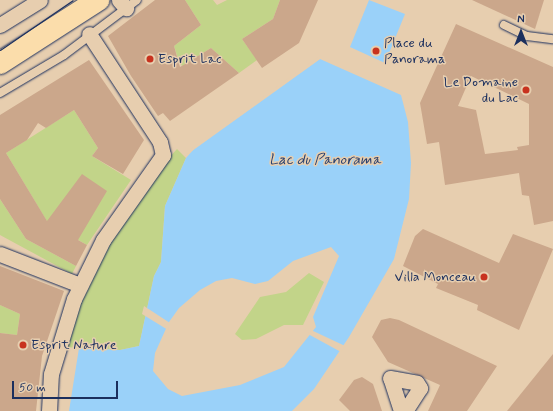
<!DOCTYPE html>
<style>
body{margin:0}
#map{position:relative;width:553px;height:411px;overflow:hidden;background:#e7ceaf;font-family:Mynerve,sans-serif}
div>[style]{position:absolute}
[style*='--x']{left:calc(var(--x)*1px);top:calc(var(--y)*1px);width:calc(var(--w)*1px);rotate:calc(var(--a)*1deg)}
.green>*{inset:0;background:#c2d489}
.water>*{inset:0;background:#9ad1f9}
.pier>*{inset:0;background:#e7ceaf}
.building>*{inset:0;background:#cba78b}
.roads{filter:drop-shadow(0 0 1px #1b2f5e) drop-shadow(0 0 1px #1b2f5e)}
.lane>*{height:8px;margin:-4px;padding:0 4px;transform-origin:4px;border-radius:4px;background:#e7ceaf}
.street>*{height:15px;margin:-7.5px;padding:0 7.5px;transform-origin:7.5px;border-radius:7.5px;background:#e7ceaf}
.primary>*{height:22px;margin:-11px;padding:0 11px;transform-origin:11px;border-radius:11px;background:#fbddab}
.tram>*{height:1px;margin:-0.5px;padding:0 0.5px;transform-origin:0.5px;border-radius:0.5px;background:#1b2f5e}
.dots>*{width:11px;height:11px;translate:-50% -50%;box-sizing:border-box;border:2px solid #e7ceaf;border-radius:50%}
span{translate:-50% -50%;white-space:nowrap;text-align:center;line-height:1.15;-webkit-text-stroke:3px #e7ceaf;paint-order:stroke}
.poi-label{font-size:14px;color:#1b2f5e}
.left{translate:0 -50%;text-align:left}
.right{translate:-100% -50%;text-align:right}
.water-label{font-size:15px;color:#283f6e;font-style:italic}
.north{position:absolute;left:501px;top:12px;width:40px;height:40px;-webkit-text-stroke:3px #e7ceaf;paint-order:stroke;rotate:0deg;font-size:11px;font-weight:700;line-height:16px;text-align:center;color:#1b2f5e}
.north::after{content:'';display:block;margin:auto;width:14px;height:18px;background:#1b2f5e;clip-path:polygon(50% 0,100% 100%,50% 72%,0 100%)}
.scale{position:absolute;left:12px;top:381px;width:106px;height:18px;box-sizing:border-box;border:2px solid #1b2f5e;border-top:0;padding-left:5px;font-size:12px;line-height:14px;white-space:nowrap;color:#1b2f5e;-webkit-text-stroke:3px #e7ceaf;paint-order:stroke}
</style>
<div id="map">
<div class="green">
<div style="clip-path:polygon(185px 0,213px 0,217px 5px,227px 0,280px 0,273px 19px,242px 39px,257px 60px,239px 73px,211px 48px,182px 66px,179px 62px,174px 46px,201px 25px)"></div>
<div style="clip-path:polygon(74px 110px,98px 148px,92px 156px,131px 180px,87px 245px,48px 223px,6px 153px)"></div>
<div style="clip-path:polygon(177px 149px,186px 158px,165px 206px,161px 262px,154px 276px,139px 346px,120px 350px,62px 347px,95px 265px,157px 171px)"></div>
<div style="clip-path:polygon(0 199px,26px 239px,76px 266px,72px 274px,0 235px)"></div>
<div style="clip-path:polygon(309px 273px,324px 282px,303px 325px,284px 325px,256px 339px,242px 340px,235px 334px,260px 297px,286px 292px)"></div>
<div style="clip-path:polygon(0 305px,20px 314px,17px 335px,0 333px)"></div>
</div>
<div class="water">
<div style="clip-path:polygon(369px 0,405px 14px,385px 63px,350px 47px)"></div>
<div style="clip-path:polygon(evenodd,320px 59px,401px 95px,408px 122px,411px 163px,409px 199px,394px 259px,349px 337px,314px 389px,292px 411px,69px 411px,79px 348px,120px 350px,139px 346px,154px 276px,161px 262px,165px 206px,186px 158px,194px 149px,320px 59px,331px 247px,339px 256px,313px 317px,316px 327px,284px 367px,240px 385px,182px 396px,168px 389px,153px 371px,155px 353px,169px 322px,179px 308px,200px 290px,216px 281px,232px 278px,255px 284px,268px 281px,293px 261px,331px 247px)"></div>
</div>
<div class="pier">
<div style="clip-path:polygon(318px 57px,320px 59px,185px 156px,193px 147px)"></div>
<div style="clip-path:polygon(144px 306px,170px 323px,168px 330px,142px 314px)"></div>
<div style="clip-path:polygon(311px 330px,343px 345px,345px 346px,341px 352px,308px 334px)"></div>
</div>
<div class="building">
<div style="clip-path:polygon(155px 0,185px 0,201px 25px,174px 46px,180px 67px,211px 48px,239px 73px,170px 121px,163px 113px,158px 116px,131px 76px,108px 36px)"></div>
<div style="clip-path:polygon(280px 0,318px 0,299px 43px,262px 68px,242px 39px,273px 19px)"></div>
<div style="clip-path:polygon(472px 0,544px 0,535px 29px)"></div>
<div style="clip-path:polygon(evenodd,456px 24px,553px 67px,553px 221px,534px 225px,529px 196px,522px 195px,519px 173px,445px 185px,439px 142px,427px 144px,420px 103px,456px 24px,471px 76px,529px 104px,529px 145px,517px 147px,518px 150px,485px 154px,476px 110px,458px 106px,471px 76px)"></div>
<div style="clip-path:polygon(89px 60px,144px 140px,123px 174px,92px 156px,98px 148px,74px 110px,46px 128px,38px 123px,27px 140px,6px 153px,47px 221px,82px 174px,107px 191px,78px 240px,87px 245px,76px 266px,26px 239px,0 199px,0 115px)"></div>
<div style="clip-path:polygon(423px 229px,499px 263px,513px 234px,553px 249px,519px 330px,477px 310px,478px 305px,436px 288px,438px 284px,403px 266px,415px 236px)"></div>
<div style="clip-path:polygon(0 266px,64px 291px,42px 356px,36px 411px,0 411px,0 333px,17px 335px,20px 314px,0 305px)"></div>
<div style="clip-path:polygon(390px 318px,399px 320px,497px 366px,467px 411px,428px 411px,440px 385px,388px 362px,372px 337px,381px 320px)"></div>
<div style="clip-path:polygon(553px 354px,553px 411px,507px 411px)"></div>
<div style="clip-path:polygon(362px 377px,373px 384px,382px 411px,350px 411px,339px 400px,354px 380px)"></div>
</div>
<div class="roads">
<div class="lane">
<div style="--x:504;--y:25;--w:25;--a:26"></div>
<div style="--x:527;--y:36;--w:26;--a:7"></div>
<div style="--x:0;--y:93;--w:74;--a:-30.7"></div>
<div style="--x:64;--y:55;--w:91;--a:-37"></div>
</div>
<div class="street">
<div style="--x:119;--y:0;--w:11;--a:49"></div>
<div style="--x:0;--y:25;--w:47;--a:-32"></div>
<div style="--x:0;--y:254;--w:86;--a:21.2"></div>
<div style="--x:390;--y:378;--w:27;--a:10"></div>
<div style="--x:417;--y:383;--w:6;--a:59"></div>
<div style="--x:420;--y:388;--w:27;--a:123"></div>
<div style="--x:391;--y:380;--w:33;--a:72"></div>
<div style="--x:49;--y:411;--w:37;--a:-87"></div>
<div style="--x:51;--y:374;--w:78;--a:-73"></div>
<div style="--x:74;--y:299;--w:66;--a:-63.8"></div>
<div style="--x:103;--y:240;--w:104;--a:-54.8"></div>
<div style="--x:163;--y:155;--w:13;--a:-103"></div>
<div style="--x:160;--y:142;--w:129;--a:-123.3"></div>
</div>
<div class="primary">
<div style="--x:0;--y:63;--w:117;--a:-32.7"></div>
</div>
</div>
<div class="tram">
<div style="--x:0;--y:50;--w:88;--a:-34.4"></div>
</div>
<div class="dots">
<div style="left:376px;top:51px;background:#c8321e"></div>
<div style="left:150px;top:59px;background:#c8321e"></div>
<div style="left:526px;top:90px;background:#c8321e"></div>
<div style="left:484px;top:277px;background:#c8321e"></div>
<div style="left:23px;top:345px;background:#c8321e"></div>
</div>
<div class="poi-label">
<span class="left" style="left:384px;top:51px">Place du<br>Panorama</span>
<span class="left" style="left:158px;top:59px">Esprit Lac</span>
<span class="right" style="left:518px;top:90px">Le Domaine<br>du Lac</span>
<span class="right" style="left:476px;top:277px">Villa Monceau</span>
<span class="left" style="left:31px;top:345px">Esprit Nature</span>
</div>
<div class="water-label">
<span style="left:325px;top:161px">Lac du Panorama</span>
</div>
<div class="north">N</div>
<div class="scale">50 m</div>
</div>
